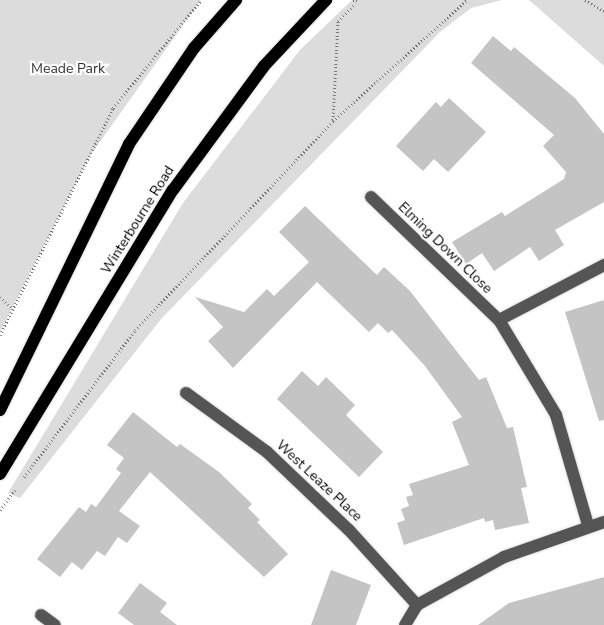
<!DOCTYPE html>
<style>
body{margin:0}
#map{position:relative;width:604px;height:625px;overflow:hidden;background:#fff;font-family:"Nunito Sans",sans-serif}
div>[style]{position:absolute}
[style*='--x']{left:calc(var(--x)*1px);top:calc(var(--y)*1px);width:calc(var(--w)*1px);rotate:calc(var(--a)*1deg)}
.green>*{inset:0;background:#dcdcdc}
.building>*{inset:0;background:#c4c4c4}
.path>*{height:3px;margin-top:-1.5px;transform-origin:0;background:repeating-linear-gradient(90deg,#777 0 1px,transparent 0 3.5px)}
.roads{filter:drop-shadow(0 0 1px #dbdbdb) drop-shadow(0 0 1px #dbdbdb)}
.minor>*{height:12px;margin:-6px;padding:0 6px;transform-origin:6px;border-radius:6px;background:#555}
.major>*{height:12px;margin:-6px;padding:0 6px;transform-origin:6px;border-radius:6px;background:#000}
span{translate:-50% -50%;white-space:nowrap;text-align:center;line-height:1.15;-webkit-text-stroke:4.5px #fff;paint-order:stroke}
.park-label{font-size:14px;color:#333}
.street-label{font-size:14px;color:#000}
</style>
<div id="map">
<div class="green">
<div style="clip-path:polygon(0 0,201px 0,89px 157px,0 332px)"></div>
<div style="clip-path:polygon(352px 0,502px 0,471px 8px,440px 32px,161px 319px,20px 498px,8px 493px,183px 203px,300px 50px)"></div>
<div style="clip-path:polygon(529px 0,604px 0,604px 66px)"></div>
</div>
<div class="building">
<div style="clip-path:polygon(493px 36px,511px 51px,514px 47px,575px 98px,604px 134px,604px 202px,555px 230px,564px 245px,539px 261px,530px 247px,494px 271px,482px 253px,466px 264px,452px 242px,502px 212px,505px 216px,564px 179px,566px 172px,543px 146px,554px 135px,471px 63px)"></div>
<div style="clip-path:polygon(449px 98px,486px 132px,448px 172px,434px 159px,423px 171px,396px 146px,436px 102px,441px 107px)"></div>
<div style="clip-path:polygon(305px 206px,377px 275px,384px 267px,410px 291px,479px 380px,486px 377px,507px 428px,513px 427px,527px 487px,521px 488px,529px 523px,495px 530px,493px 520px,485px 522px,484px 518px,404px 545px,397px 523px,405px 520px,401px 509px,409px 506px,406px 497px,413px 495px,409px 484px,469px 465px,452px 422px,462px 417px,425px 366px,392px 330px,388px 333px,378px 323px,369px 332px,317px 282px,233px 368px,208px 341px,223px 327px,195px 297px,244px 312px,267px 289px,274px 296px,309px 262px,279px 232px)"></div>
<div style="clip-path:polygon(604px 300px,604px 420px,599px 421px,565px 312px)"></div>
<div style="clip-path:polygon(302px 371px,318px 386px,326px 377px,355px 405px,346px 415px,383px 452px,359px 477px,277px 399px)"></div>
<div style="clip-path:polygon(133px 412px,177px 447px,180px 444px,219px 472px,252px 504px,248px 508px,260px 520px,257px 522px,288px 554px,264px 577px,150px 472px,119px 511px,140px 526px,127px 543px,118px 537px,105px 556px,97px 551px,82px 570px,72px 562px,60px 577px,37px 559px,79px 507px,86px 512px,91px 504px,96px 507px,121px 473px,116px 469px,124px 458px,107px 445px)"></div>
<div style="clip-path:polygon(331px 570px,371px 585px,356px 625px,311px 625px)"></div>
<div style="clip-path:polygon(604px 577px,604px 625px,478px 625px,509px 603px)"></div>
<div style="clip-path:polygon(140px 583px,167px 603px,160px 612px,177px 625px,134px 625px,118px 613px)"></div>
</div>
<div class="path">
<div style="--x:353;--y:0;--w:7;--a:0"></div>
<div style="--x:585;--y:0;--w:22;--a:30"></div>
<div style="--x:333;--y:120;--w:99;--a:-87.1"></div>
<div style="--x:338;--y:21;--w:25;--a:-45"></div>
<div style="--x:0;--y:297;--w:18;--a:43"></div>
<div style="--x:0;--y:335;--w:254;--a:-63.5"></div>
<div style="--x:113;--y:108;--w:139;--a:-50.8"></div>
<div style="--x:24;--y:477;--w:184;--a:-52.9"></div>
<div style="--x:135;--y:330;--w:288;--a:-46.5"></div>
<div style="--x:333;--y:121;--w:181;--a:-42.1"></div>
<div style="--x:0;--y:510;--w:25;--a:-53"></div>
</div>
<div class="roads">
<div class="minor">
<div style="--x:371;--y:197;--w:178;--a:43.9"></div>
<div style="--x:499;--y:320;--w:111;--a:59"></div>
<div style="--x:556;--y:415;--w:115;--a:73.8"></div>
<div style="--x:499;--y:320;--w:119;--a:-27.6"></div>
<div style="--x:186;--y:393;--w:100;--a:36.1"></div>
<div style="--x:267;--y:452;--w:113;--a:43.6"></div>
<div style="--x:349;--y:530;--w:101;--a:47.8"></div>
<div style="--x:41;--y:615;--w:17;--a:36"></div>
<div style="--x:405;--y:625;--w:23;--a:-59"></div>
<div style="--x:417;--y:605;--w:99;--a:-28.9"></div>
<div style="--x:504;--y:557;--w:106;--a:-19.3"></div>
</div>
<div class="major">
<div style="--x:0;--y:410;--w:296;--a:-64.1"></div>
<div style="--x:129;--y:144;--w:116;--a:-55.9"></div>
<div style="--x:194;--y:48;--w:64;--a:-48.8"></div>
<div style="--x:0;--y:474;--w:333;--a:-58.7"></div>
<div style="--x:173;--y:190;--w:154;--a:-53.7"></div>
<div style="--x:264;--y:66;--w:91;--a:-46.8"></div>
</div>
</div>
<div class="park-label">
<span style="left:68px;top:69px">Meade Park</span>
</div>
<div class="street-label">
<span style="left:138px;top:220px;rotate:-58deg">Winterbourne Road</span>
<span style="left:445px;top:248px;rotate:44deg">Elming Down Close</span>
<span style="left:319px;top:481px;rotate:43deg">West Leaze Place</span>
</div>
</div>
